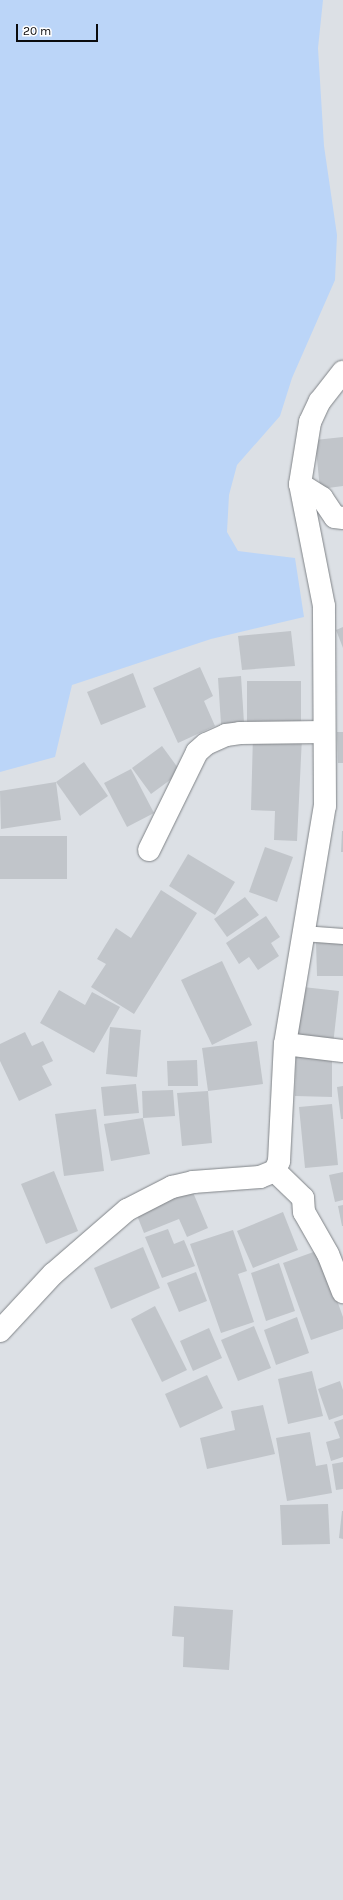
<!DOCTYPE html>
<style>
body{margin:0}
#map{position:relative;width:343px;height:1900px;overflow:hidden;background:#dce0e5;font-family:Karla,sans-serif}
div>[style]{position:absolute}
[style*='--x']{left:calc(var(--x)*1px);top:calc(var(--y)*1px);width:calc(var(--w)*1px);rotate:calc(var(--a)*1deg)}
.green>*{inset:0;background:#bbd5f8}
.building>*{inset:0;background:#c1c5ca}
.roads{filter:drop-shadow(0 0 1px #808488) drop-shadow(0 0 1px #808488)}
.lane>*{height:15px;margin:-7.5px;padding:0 7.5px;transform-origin:7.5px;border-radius:7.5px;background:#fff}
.street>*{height:22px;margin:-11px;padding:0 11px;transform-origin:11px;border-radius:11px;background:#fff}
.secondary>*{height:22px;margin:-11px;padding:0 11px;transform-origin:11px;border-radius:11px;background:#fff}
span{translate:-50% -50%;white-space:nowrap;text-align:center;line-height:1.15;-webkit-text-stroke:3px #fff;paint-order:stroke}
.scale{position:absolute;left:16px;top:24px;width:82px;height:18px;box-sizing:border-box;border:2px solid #0b0c0e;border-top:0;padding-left:5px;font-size:12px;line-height:14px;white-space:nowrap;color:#0b0c0e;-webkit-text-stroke:3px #fff;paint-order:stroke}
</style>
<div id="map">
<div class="green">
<div style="clip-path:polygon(0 0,323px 0,318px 48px,324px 146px,337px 235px,335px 280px,292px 378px,280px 416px,237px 465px,229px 495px,227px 532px,238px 551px,295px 558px,304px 617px,211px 639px,72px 685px,55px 757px,0 772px)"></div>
</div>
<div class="building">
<div style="clip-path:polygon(343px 437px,343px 486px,320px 489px,315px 440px)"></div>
<div style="clip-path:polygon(343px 627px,343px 648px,336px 630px)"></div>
<div style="clip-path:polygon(291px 631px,295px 666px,242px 670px,238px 636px)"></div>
<div style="clip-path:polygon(200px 667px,213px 696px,204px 701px,215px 726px,178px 743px,153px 688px)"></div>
<div style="clip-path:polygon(133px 673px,146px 707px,101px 725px,87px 692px)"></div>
<div style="clip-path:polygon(241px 676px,244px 723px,221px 724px,218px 678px)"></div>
<div style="clip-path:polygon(247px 681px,301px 681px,301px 725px,247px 725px)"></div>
<div style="clip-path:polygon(337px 732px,343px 732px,343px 763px,338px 763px)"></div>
<div style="clip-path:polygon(253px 735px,302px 737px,297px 841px,274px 840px,275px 811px,251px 810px)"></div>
<div style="clip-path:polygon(162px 746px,181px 772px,151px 794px,132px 768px)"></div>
<div style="clip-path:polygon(84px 762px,108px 796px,80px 816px,56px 782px)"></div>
<div style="clip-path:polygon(131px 769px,154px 813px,127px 827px,104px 783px)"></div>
<div style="clip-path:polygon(56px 782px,61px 820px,1px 829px,0 791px)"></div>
<div style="clip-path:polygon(342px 831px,343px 831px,343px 852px,341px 852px)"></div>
<div style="clip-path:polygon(0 836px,67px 836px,67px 879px,0 879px)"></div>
<div style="clip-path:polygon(265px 847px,293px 857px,277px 902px,249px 892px)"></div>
<div style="clip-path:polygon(188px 854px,235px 882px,215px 915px,169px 886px)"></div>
<div style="clip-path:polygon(161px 890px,197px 913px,134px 1014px,91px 987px,106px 964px,97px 959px,116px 928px,131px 938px)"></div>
<div style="clip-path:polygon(245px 897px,259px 915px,227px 937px,214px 919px)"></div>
<div style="clip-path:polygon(266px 916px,280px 937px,271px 943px,279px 956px,258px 970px,249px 957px,239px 964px,226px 943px)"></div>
<div style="clip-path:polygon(316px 942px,343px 942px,343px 976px,317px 976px)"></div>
<div style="clip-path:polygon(222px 961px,252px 1025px,212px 1045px,181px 980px)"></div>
<div style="clip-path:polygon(303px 987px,339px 991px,333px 1045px,297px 1040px)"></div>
<div style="clip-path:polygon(59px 990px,85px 1005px,92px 992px,120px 1007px,94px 1053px,40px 1023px)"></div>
<div style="clip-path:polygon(110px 1027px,141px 1030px,137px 1077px,106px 1074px)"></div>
<div style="clip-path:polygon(25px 1032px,32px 1046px,43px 1041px,53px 1061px,42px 1066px,52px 1085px,19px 1101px,0 1061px,0 1044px)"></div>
<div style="clip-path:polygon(257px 1041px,263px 1084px,208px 1091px,202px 1048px)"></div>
<div style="clip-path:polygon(296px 1050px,332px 1051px,332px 1097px,295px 1096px)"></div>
<div style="clip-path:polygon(197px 1060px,198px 1086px,168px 1086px,167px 1061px)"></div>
<div style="clip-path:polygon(136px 1084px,139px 1113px,104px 1116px,101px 1087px)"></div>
<div style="clip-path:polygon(343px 1086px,343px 1119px,341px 1119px,337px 1087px)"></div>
<div style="clip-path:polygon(173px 1090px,175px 1116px,143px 1118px,142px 1091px)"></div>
<div style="clip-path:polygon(208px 1091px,212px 1143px,182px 1146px,177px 1093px)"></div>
<div style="clip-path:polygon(332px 1104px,338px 1165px,305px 1168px,299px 1107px)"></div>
<div style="clip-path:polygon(96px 1109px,104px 1171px,64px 1176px,55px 1114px)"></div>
<div style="clip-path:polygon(143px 1118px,150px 1154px,111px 1161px,104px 1124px)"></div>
<div style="clip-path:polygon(54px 1171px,78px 1231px,46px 1244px,21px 1184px)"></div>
<div style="clip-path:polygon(343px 1172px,343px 1200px,335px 1202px,329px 1175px)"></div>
<div style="clip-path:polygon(192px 1190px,208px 1228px,187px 1237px,179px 1219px,144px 1233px,136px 1213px)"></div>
<div style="clip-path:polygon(343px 1205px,343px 1226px,342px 1226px,338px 1206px)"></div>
<div style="clip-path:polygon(283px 1212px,298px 1250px,253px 1268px,237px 1231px)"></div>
<div style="clip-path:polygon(168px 1229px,174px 1244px,184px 1240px,195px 1266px,162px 1278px,145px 1237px)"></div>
<div style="clip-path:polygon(233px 1230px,247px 1271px,238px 1274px,254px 1322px,221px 1333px,190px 1244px)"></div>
<div style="clip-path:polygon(143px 1247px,160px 1288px,111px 1309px,94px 1268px)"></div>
<div style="clip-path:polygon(319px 1250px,343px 1317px,343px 1329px,311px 1340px,283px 1263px)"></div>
<div style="clip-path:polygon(279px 1263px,295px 1311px,266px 1321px,251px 1273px)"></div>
<div style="clip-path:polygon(196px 1272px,207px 1301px,179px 1312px,167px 1283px)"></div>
<div style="clip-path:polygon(155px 1306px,187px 1370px,162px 1382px,131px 1319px)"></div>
<div style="clip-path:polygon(297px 1317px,309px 1353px,276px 1365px,264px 1330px)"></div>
<div style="clip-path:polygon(254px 1326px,271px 1368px,238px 1381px,221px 1340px)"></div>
<div style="clip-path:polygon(209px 1328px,222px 1358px,193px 1371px,180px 1341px)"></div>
<div style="clip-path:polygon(312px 1371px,323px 1416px,288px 1424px,278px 1379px)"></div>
<div style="clip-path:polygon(207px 1375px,223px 1408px,180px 1428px,165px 1394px)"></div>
<div style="clip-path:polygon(340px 1381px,343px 1390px,343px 1415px,329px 1420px,318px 1389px)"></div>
<div style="clip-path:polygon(263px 1405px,275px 1454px,207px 1469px,200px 1438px,235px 1430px,231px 1411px)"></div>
<div style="clip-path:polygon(343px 1419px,343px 1457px,331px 1461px,326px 1442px,340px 1438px,334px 1422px)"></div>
<div style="clip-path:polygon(310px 1432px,316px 1466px,327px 1464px,332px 1493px,287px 1501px,276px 1438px)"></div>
<div style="clip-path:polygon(343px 1462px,343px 1489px,336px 1490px,332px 1464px)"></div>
<div style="clip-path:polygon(328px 1504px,330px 1544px,282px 1545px,280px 1505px)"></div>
<div style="clip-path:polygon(342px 1511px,343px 1511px,343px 1539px,339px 1538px)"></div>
<div style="clip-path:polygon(174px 1606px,233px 1610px,229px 1670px,183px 1667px,184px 1637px,172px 1636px)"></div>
</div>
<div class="roads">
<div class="lane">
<div style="--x:302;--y:933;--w:41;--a:4.2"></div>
</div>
<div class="street">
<div style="--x:300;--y:484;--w:26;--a:32"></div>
<div style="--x:322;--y:498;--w:23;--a:56"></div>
<div style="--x:335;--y:517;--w:8;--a:7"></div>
<div style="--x:149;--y:850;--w:109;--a:-63.9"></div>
<div style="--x:197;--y:752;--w:12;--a:-42"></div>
<div style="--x:206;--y:744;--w:22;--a:-24"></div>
<div style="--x:226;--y:735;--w:14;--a:-8"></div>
<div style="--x:240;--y:733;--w:84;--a:-0.7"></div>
<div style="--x:285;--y:1044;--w:58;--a:6.9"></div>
<div style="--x:275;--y:1171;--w:39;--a:44"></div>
<div style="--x:303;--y:1198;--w:14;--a:86"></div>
<div style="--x:304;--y:1212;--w:48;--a:60.3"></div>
<div style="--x:328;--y:1254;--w:41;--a:68.5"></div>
</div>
<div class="secondary">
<div style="--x:0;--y:1331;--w:78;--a:-47.1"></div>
<div style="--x:53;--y:1274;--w:98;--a:-40.9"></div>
<div style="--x:127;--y:1210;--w:51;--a:-27.1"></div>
<div style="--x:172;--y:1187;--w:22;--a:-13"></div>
<div style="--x:193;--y:1182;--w:67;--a:-4.3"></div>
<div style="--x:260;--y:1177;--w:16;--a:-22"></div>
<div style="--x:275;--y:1171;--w:11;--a:-68"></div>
<div style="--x:279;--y:1161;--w:117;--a:-87.1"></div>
<div style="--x:285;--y:1044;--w:241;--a:-80.5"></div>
<div style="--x:325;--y:806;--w:200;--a:-90.3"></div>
<div style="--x:324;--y:606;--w:124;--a:-101.1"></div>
<div style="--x:300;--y:484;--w:63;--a:-80.8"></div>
<div style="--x:310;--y:422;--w:23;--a:-65"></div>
<div style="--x:320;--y:401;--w:37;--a:-52"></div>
</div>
</div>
<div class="scale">20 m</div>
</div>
